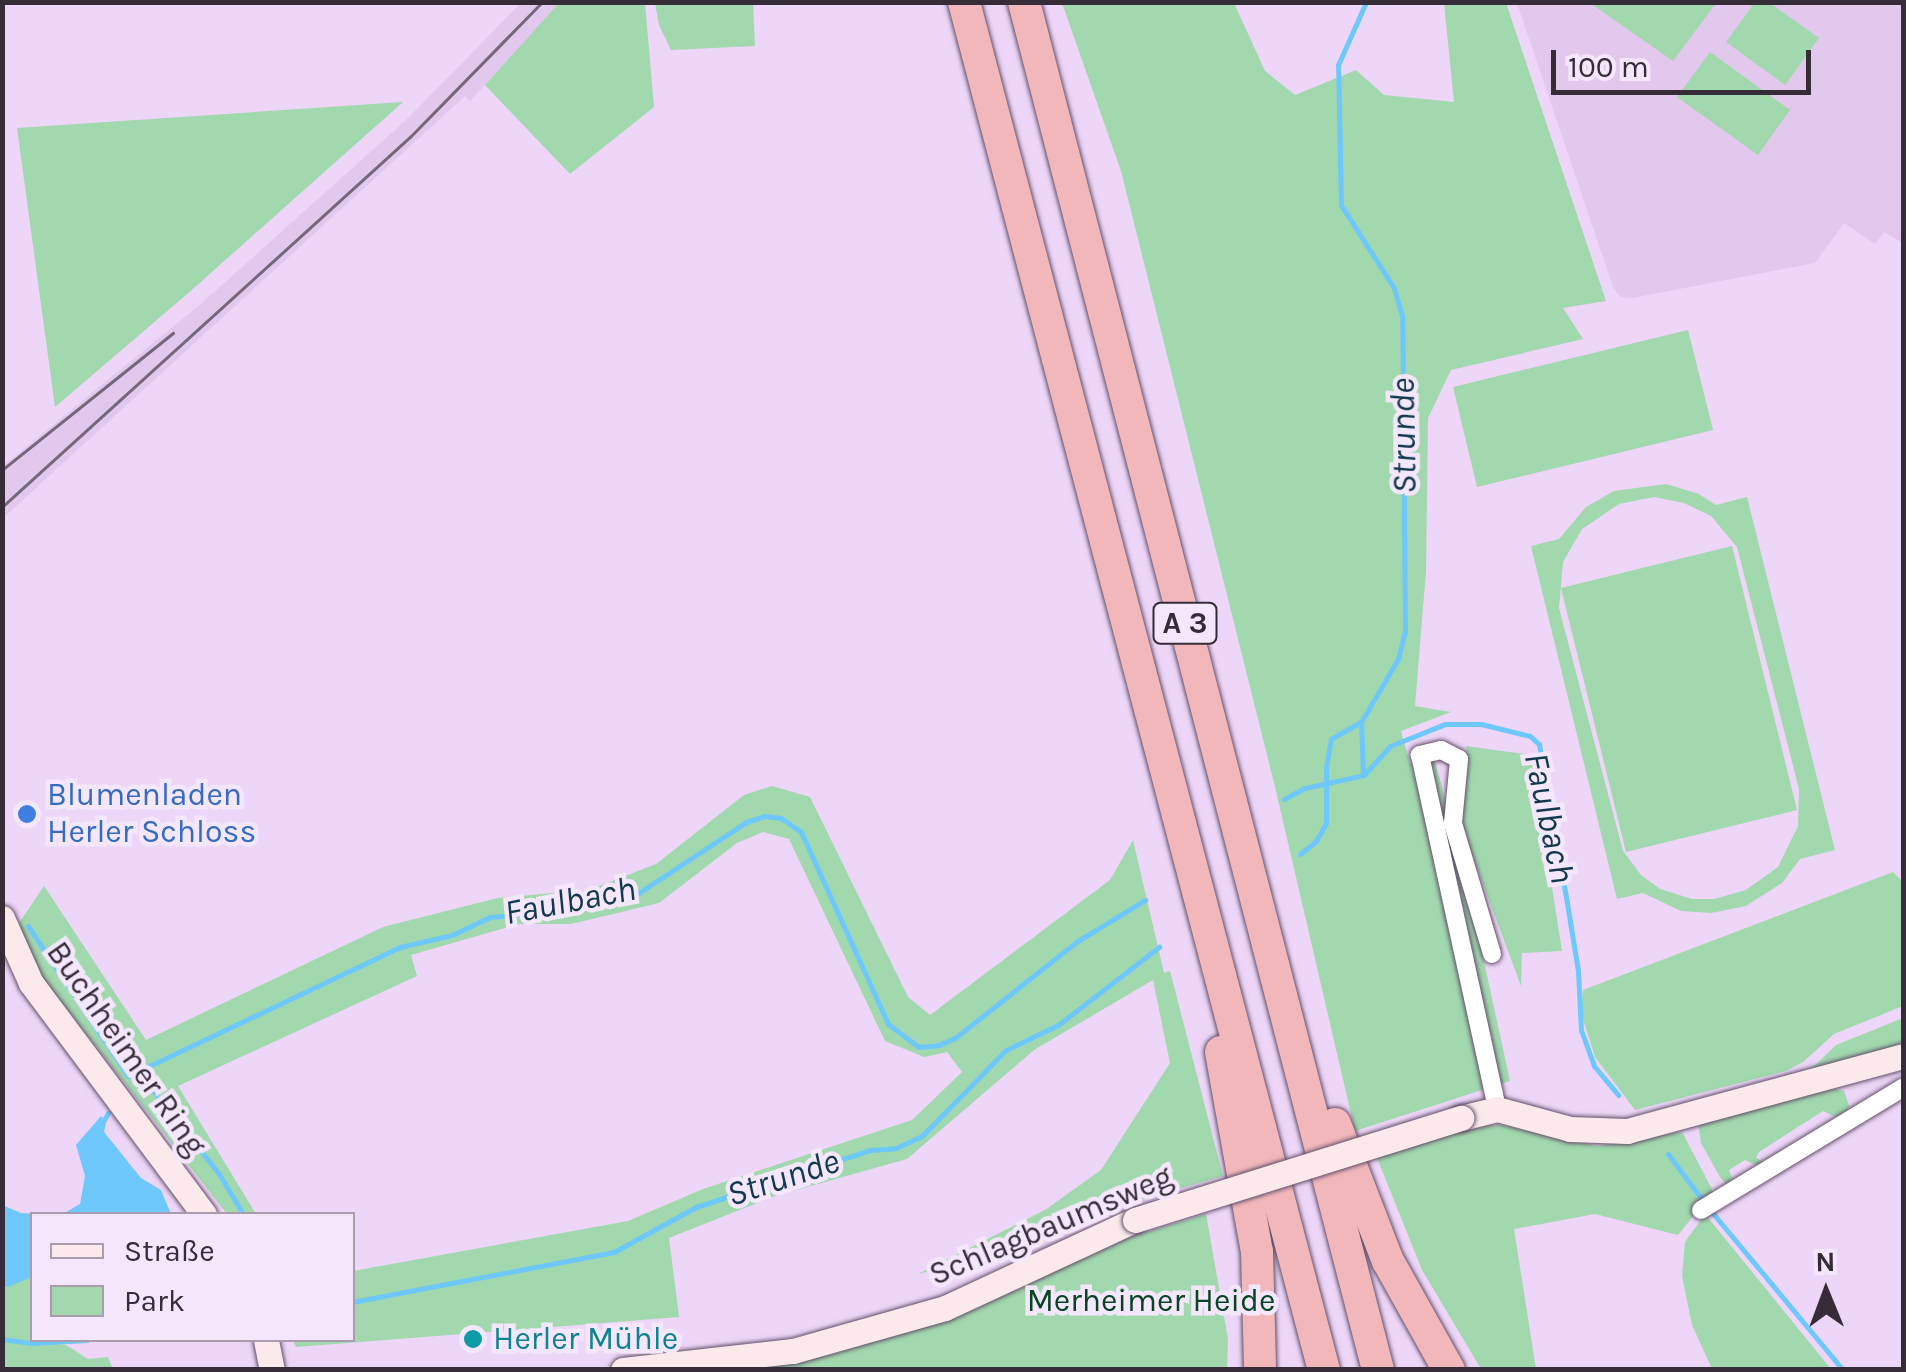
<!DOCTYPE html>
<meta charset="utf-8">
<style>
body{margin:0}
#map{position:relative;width:1906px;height:1372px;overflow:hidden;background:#edd6f7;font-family:Karla,sans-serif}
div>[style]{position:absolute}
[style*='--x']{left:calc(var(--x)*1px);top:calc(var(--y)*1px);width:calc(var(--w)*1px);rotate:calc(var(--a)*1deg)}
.built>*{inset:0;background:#e3c8ee}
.green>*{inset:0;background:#a1d8ae}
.water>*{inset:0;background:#6fc8fc}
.stream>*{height:5px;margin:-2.5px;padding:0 2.5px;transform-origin:2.5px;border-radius:2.5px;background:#6fc8fc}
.roads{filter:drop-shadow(0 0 2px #634f6a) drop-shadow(0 0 2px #634f6a)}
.minor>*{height:18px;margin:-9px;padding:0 9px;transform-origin:9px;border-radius:9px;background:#fff}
.secondary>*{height:25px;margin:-12.5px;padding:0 12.5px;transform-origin:12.5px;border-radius:12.5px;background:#fbe9eb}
.motorway>*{height:32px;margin:-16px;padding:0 16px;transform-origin:16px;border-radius:16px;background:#f1b7bb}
.tram>*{height:2.5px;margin:-1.25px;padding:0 1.25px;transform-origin:1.25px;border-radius:1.25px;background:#75677a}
.bridges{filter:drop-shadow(0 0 2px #634f6a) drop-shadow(0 0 2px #634f6a)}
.secondary-bridge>*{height:25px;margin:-12.5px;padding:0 12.5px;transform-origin:12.5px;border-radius:12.5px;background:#fbe9eb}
.dots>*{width:28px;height:28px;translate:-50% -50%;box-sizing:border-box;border:5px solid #f5e7fb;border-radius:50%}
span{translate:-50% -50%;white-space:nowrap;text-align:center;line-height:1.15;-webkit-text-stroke:9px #f5e7fb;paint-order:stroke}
.shield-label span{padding:2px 8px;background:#f5e7fb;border:2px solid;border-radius:8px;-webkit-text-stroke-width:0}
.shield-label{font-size:30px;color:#352c38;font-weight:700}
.shop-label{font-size:32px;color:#366cbe}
.left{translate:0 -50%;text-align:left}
.street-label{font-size:32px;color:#352c38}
.park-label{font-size:32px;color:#064521}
.culture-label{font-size:32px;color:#0d838f}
.water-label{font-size:35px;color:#12394e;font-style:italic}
.frame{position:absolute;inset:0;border:5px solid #352c38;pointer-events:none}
.legend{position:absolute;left:30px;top:1212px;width:325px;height:130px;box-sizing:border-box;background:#f5e7fb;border:2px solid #a89cad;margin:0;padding:12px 18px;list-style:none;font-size:30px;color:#352c38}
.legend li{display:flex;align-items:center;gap:20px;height:50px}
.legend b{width:50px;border:2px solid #a89cad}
.north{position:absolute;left:1776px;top:1242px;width:100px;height:100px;-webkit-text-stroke:8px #f5e7fb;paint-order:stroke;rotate:359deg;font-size:28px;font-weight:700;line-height:40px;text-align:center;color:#352c38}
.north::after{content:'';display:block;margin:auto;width:35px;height:45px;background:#352c38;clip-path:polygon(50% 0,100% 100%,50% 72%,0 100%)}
.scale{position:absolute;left:1551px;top:50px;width:260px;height:45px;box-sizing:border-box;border:5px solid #352c38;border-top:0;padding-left:12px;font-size:30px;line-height:35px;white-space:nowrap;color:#352c38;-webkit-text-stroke:8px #f5e7fb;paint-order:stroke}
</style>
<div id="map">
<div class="built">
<div style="clip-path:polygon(521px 3px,560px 3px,470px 101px,465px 96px,3px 518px,3px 466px,203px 302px,406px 120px)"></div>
<div style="clip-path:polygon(1517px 3px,1903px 3px,1903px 243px,1884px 232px,1875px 244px,1844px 223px,1815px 263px,1632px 298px,1620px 297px,1613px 287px)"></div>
</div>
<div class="green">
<div style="clip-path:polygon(560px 2px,645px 3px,654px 107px,570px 174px,485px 85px)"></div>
<div style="clip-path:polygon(1755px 2px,1770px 3px,1819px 38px,1785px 85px,1726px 42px)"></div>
<div style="clip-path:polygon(655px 3px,753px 3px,755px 46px,671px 50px,659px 25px)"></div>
<div style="clip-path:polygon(1062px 3px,1234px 3px,1265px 71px,1295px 95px,1356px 70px,1384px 95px,1454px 102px,1444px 3px,1506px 3px,1606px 301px,1563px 308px,1583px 339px,1451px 370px,1428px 418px,1426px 571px,1415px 706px,1451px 712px,1401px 731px,1410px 763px,1435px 762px,1460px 851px,1510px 1081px,1355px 1131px,1276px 791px,1121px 171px)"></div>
<div style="clip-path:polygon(1590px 3px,1716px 3px,1673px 61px)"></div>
<div style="clip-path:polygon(1710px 52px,1790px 110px,1758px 155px,1677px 97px)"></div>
<div style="clip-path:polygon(403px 102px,186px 295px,55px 407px,17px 128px)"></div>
<div style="clip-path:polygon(1688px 330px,1713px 430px,1477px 487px,1453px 387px)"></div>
<div style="clip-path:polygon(evenodd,1666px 484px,1699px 494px,1716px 505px,1747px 497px,1835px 850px,1800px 859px,1782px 883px,1746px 906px,1711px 913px,1681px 911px,1643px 893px,1617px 899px,1531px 546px,1559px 539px,1586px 507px,1614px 491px,1666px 484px,1654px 497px,1684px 503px,1711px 516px,1737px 547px,1799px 789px,1798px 826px,1778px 867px,1746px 890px,1714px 899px,1692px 899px,1660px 889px,1641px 875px,1623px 851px,1559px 608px,1563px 562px,1582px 529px,1619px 504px,1654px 497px)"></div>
<div style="clip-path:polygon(1732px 546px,1797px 810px,1626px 852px,1561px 588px)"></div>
<div style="clip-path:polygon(1466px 746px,1531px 755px,1562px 951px,1522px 953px,1521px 986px,1460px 822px,1468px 768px)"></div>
<div style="clip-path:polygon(772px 786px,810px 797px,908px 997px,930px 1015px,1110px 880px,1133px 840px,1164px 973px,1170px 971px,1223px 1176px,1076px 1219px,1016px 1249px,918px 1274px,1045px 1210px,1101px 1170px,1170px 1063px,1153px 980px,1034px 1050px,907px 1159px,775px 1196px,669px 1238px,679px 1317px,296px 1347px,293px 1340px,352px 1340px,353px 1271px,628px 1221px,703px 1189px,912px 1120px,962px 1072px,947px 1052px,924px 1057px,885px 1041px,789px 839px,763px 832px,737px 843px,659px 903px,571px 924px,519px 924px,411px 955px,417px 976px,178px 1086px,256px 1214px,227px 1214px,31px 963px,17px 926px,44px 886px,146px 1040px,383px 927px,498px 898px,589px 890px,656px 864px,744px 795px)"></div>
<div style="clip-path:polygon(1893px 872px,1903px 882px,1903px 1006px,1834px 1034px,1803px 1062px,1786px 1071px,1635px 1110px,1595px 1057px,1581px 1013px,1583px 990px)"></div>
<div style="clip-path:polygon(1903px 1018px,1903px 1045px,1809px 1071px,1836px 1045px)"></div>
<div style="clip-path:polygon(1831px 1088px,1844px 1091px,1849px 1106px,1846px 1113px,1838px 1118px,1823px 1111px,1759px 1152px,1756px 1158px,1766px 1163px,1760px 1167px,1745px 1160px,1729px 1170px,1732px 1178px,1727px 1185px,1720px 1177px,1701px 1143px,1698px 1122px)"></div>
<div style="clip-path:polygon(1501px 1125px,1598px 1146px,1682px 1132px,1713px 1191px,1678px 1235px,1595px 1214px,1514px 1229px,1536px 1369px,1481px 1369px,1422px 1270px,1377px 1158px,1478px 1126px)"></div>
<div style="clip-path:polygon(1206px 1214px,1228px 1339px,1227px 1369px,689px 1370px,792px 1357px,1078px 1253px)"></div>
<div style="clip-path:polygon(1705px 1214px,1831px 1369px,1712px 1369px,1692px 1325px,1682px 1276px,1685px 1242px)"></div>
<div style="clip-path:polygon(32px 1268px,32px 1340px,66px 1345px,88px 1359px,108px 1357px,113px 1369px,3px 1369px,2px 1274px)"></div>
</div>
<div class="water">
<div style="clip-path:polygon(101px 1116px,106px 1123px,104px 1132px,141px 1178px,161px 1190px,171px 1214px,63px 1214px,80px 1204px,85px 1176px,76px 1145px)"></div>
<div style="clip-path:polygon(2px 1205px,21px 1213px,38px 1214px,32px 1214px,32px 1277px,8px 1287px,3px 1285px)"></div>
</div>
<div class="stream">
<div style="--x:1361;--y:722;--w:51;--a:87.8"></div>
<div style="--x:1284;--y:799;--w:24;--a:-28"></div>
<div style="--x:1305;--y:788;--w:60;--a:-12.4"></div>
<div style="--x:1364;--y:775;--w:39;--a:-48"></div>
<div style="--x:1390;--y:746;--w:59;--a:-21.8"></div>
<div style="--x:1445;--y:724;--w:36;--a:0"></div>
<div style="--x:1481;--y:724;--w:50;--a:13.8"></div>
<div style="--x:1530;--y:736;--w:12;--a:42"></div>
<div style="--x:1539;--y:744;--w:161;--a:80"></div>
<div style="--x:1567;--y:903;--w:69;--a:80.8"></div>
<div style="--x:1578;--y:971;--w:59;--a:87.1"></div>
<div style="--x:1581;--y:1030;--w:38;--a:70"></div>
<div style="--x:1594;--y:1066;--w:38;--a:50"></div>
<div style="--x:1300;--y:854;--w:21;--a:-39"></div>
<div style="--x:1316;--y:841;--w:21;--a:-61"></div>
<div style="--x:1326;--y:823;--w:56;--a:-90"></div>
<div style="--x:1326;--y:767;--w:28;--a:-80"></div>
<div style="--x:1331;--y:739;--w:34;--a:-30"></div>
<div style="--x:1361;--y:722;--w:73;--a:-59.6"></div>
<div style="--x:1398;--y:659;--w:30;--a:-76"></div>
<div style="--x:1405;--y:630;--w:314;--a:-90.5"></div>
<div style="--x:1402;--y:316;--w:29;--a:-106"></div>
<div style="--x:1394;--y:288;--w:98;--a:-122.6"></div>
<div style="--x:1341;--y:205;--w:140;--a:-91.2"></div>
<div style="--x:1338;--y:65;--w:69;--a:-66"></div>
<div style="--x:28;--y:926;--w:180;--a:56.3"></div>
<div style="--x:128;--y:1076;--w:301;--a:-25.4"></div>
<div style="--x:400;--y:947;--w:53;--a:-13"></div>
<div style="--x:452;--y:935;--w:42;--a:-25.3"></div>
<div style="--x:490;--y:917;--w:76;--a:-5.3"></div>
<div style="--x:566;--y:910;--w:73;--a:-12.7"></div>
<div style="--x:637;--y:894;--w:131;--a:-33.4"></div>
<div style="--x:746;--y:822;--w:20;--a:-18"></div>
<div style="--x:765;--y:816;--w:16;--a:7"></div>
<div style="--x:781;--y:818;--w:24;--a:35"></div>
<div style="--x:801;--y:832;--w:211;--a:65.6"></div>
<div style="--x:888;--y:1024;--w:38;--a:37"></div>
<div style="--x:918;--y:1047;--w:21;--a:-5"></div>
<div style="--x:939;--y:1045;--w:17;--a:-24"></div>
<div style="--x:955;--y:1038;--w:154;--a:-38.4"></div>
<div style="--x:1076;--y:942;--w:81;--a:-31.3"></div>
<div style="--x:139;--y:1073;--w:129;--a:51.6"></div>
<div style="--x:219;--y:1174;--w:47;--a:59"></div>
<div style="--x:104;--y:1120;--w:8;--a:-60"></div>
<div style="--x:1668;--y:1154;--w:60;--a:53.1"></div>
<div style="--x:1711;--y:1211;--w:207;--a:50.3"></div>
<div style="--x:352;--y:1302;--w:267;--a:-10.8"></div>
<div style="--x:614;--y:1252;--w:94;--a:-28.8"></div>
<div style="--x:696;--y:1207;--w:183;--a:-18.1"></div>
<div style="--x:870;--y:1150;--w:26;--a:-4"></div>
<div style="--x:896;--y:1148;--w:29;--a:-25"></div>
<div style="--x:922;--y:1136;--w:120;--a:-45.7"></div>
<div style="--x:1006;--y:1050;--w:58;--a:-25.7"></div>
<div style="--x:1058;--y:1025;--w:128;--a:-37.7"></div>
<div style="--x:2;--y:1339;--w:28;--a:8"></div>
<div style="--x:30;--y:1343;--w:57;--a:-3"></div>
</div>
<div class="roads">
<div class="minor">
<div style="--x:1492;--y:954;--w:137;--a:-106.6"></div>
<div style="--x:1453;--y:823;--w:64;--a:-84.6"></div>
<div style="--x:1459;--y:759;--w:20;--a:-153"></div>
<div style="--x:1441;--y:750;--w:22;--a:167"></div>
<div style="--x:1420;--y:755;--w:362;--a:77.7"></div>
<div style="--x:1701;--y:1210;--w:237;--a:-31.2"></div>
</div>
<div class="secondary">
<div style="--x:2;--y:918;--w:71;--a:66"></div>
<div style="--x:31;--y:983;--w:289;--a:53.2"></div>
<div style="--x:1461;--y:1118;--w:37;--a:-14"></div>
<div style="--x:1497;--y:1109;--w:76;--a:15.3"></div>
<div style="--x:1570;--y:1129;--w:57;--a:2"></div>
<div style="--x:1627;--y:1131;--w:287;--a:-15.2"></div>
<div style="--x:266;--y:1340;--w:31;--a:79"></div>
<div style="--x:623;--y:1370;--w:171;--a:-6.4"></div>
<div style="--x:793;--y:1351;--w:158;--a:-15.8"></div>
<div style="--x:945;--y:1308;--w:209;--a:-24.9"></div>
</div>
<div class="motorway">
<div style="--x:964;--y:2;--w:1415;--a:75.26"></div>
<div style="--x:1024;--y:2;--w:1413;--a:75.49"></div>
<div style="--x:1221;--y:1052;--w:203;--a:79.8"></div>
<div style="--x:1257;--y:1252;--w:118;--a:88.5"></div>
<div style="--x:1335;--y:1124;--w:147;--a:68.9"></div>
<div style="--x:1388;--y:1261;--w:125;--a:60.8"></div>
</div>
</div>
<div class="tram">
<div style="--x:2;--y:470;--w:219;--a:-38.7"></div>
<div style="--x:2;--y:507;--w:551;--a:-42.2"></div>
<div style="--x:410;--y:137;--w:189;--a:-45.6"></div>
</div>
<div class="bridges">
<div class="secondary-bridge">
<div style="--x:1135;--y:1220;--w:342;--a:-17.4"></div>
</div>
</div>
<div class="dots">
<div style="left:27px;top:814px;background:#3f7fe0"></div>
<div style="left:473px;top:1339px;background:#0f9aa8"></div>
</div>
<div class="shield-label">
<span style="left:1185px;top:623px">A 3</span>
</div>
<div class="shop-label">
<span class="left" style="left:47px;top:814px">Blumenladen<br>Herler Schloss</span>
</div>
<div class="street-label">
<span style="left:126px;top:1049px;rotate:55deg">Buchheimer Ring</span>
<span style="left:1051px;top:1226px;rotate:-23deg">Schlagbaumsweg</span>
</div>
<div class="park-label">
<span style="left:1151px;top:1301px">Merheimer Heide</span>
</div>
<div class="culture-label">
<span class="left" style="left:493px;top:1339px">Herler Mühle</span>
</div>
<div class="water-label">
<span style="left:1404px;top:436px;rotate:-91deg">Strunde</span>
<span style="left:1549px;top:818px;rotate:78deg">Faulbach</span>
<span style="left:570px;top:901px;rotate:-11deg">Faulbach</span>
<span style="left:783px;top:1178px;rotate:-18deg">Strunde</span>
</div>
<div class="frame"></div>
<ul class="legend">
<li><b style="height:12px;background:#fbe9eb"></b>Straße</li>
<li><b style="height:28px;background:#a1d8ae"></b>Park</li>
</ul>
<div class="north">N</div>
<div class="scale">100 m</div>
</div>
